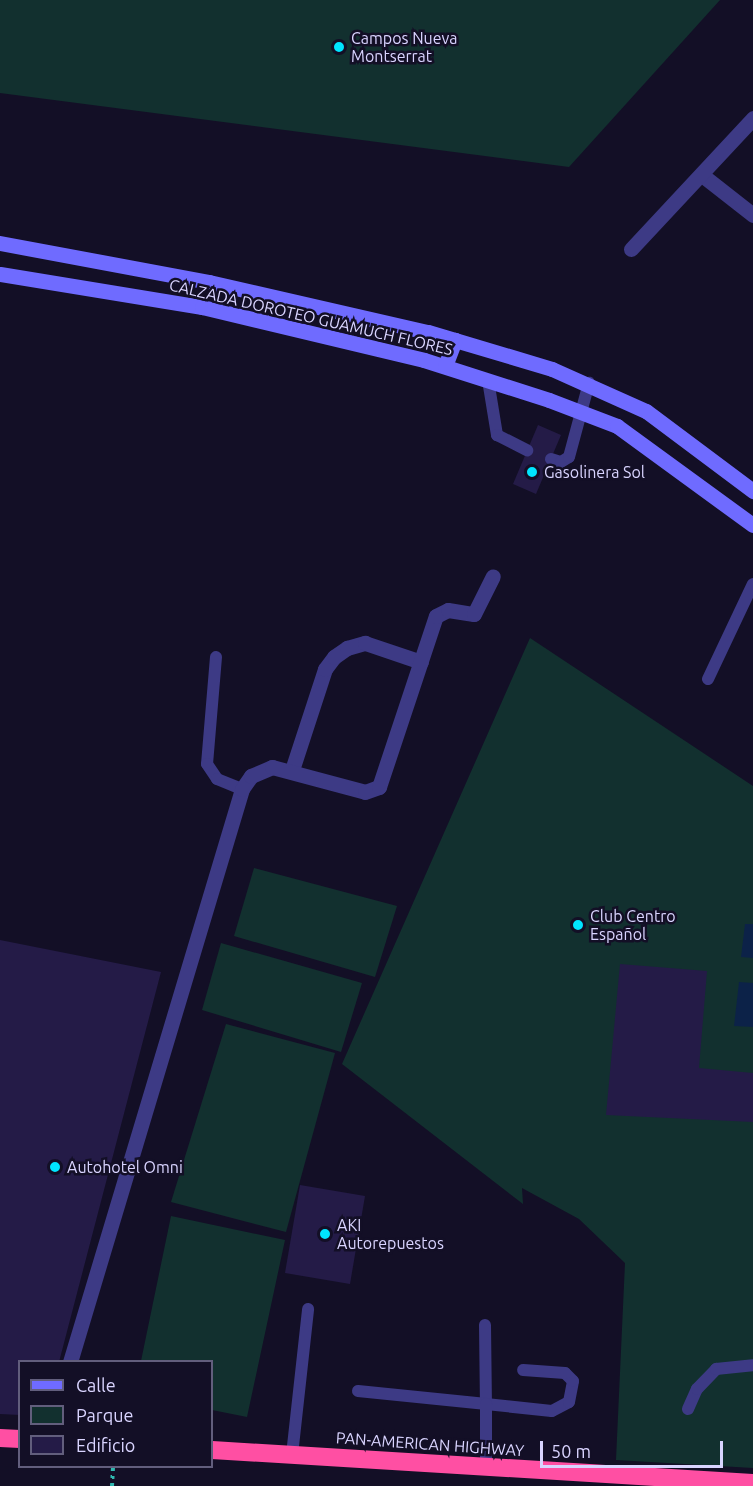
<!DOCTYPE html>
<meta charset="utf-8">
<style>
body{margin:0}
#map{position:relative;width:753px;height:1486px;overflow:hidden;background:#130f26;font-family:Ubuntu,sans-serif}
div>[style]{position:absolute}
[style*='--x']{left:calc(var(--x)*1px);top:calc(var(--y)*1px);width:calc(var(--w)*1px);rotate:calc(var(--a)*1deg)}
.green>*{inset:0;background:#12302f}
.water>*{inset:0;background:#0c2248}
.building>*{inset:0;background:#241b47}
.path>*{height:4px;margin-top:-2px;transform-origin:0;background:repeating-linear-gradient(90deg,#2fb8b0 0 3px,transparent 0 7.5px)}
.lane>*{height:12px;margin:-6px;padding:0 6px;transform-origin:6px;border-radius:6px;background:#3d3a85}
.street>*{height:15px;margin:-7.5px;padding:0 7.5px;transform-origin:7.5px;border-radius:7.5px;background:#3d3a85}
.secondary>*{height:15px;margin:-7.5px;padding:0 7.5px;transform-origin:7.5px;border-radius:7.5px;background:#6f6bff}
.highway>*{height:18px;margin:-9px;padding:0 9px;transform-origin:9px;border-radius:9px;background:#ff4fa3}
.dots>*{width:16px;height:16px;translate:-50% -50%;box-sizing:border-box;border:3px solid #130f26;border-radius:50%}
span{translate:-50% -50%;white-space:nowrap;text-align:center;line-height:1.15;-webkit-text-stroke:5px #130f26;paint-order:stroke}
.poi-label{font-size:16px;color:#d9d4ff}
.left{translate:0 -50%;text-align:left}
.street-label{font-size:16px;color:#d9d4ff}
.legend{position:absolute;left:18px;top:1360px;width:195px;height:108px;box-sizing:border-box;background:#130f26;border:2px solid #625e7d;margin:0;padding:8px 10px;list-style:none;font-size:18px;color:#d9d4ff}
.legend li{display:flex;align-items:center;gap:12px;height:30px}
.legend b{width:30px;border:2px solid #625e7d}
.scale{position:absolute;left:540px;top:1441px;width:183px;height:27px;box-sizing:border-box;border:3px solid #d9d4ff;border-top:0;padding-left:8px;font-size:18px;line-height:21px;white-space:nowrap;color:#d9d4ff;-webkit-text-stroke:4px #130f26;paint-order:stroke}
</style>
<div id="map">
<div class="green">
<div style="clip-path:polygon(0 0,720px 0,569px 167px,0 93px)"></div>
<div style="clip-path:polygon(530px 638px,753px 786px,753px 1468px,616px 1460px,625px 1263px,579px 1219px,522px 1188px,523px 1204px,342px 1064px)"></div>
<div style="clip-path:polygon(254px 868px,397px 906px,375px 977px,234px 936px)"></div>
<div style="clip-path:polygon(221px 943px,362px 983px,341px 1052px,202px 1010px)"></div>
<div style="clip-path:polygon(226px 1024px,335px 1053px,286px 1232px,171px 1202px)"></div>
<div style="clip-path:polygon(171px 1216px,285px 1240px,247px 1417px,212px 1410px,212px 1362px,141px 1361px)"></div>
</div>
<div class="water">
<div style="clip-path:polygon(745px 924px,753px 924px,753px 958px,741px 957px)"></div>
<div style="clip-path:polygon(739px 982px,753px 983px,753px 1027px,734px 1026px)"></div>
</div>
<div class="building">
<div style="clip-path:polygon(538px 425px,561px 435px,536px 494px,513px 484px)"></div>
<div style="clip-path:polygon(0 940px,161px 972px,59px 1362px,20px 1362px,20px 1415px,0 1414px)"></div>
<div style="clip-path:polygon(620px 964px,707px 971px,699px 1068px,753px 1073px,753px 1122px,606px 1115px)"></div>
<div style="clip-path:polygon(300px 1185px,365px 1196px,350px 1284px,285px 1273px)"></div>
</div>
<div class="path">
<div style="--x:112;--y:1486;--w:20;--a:-87"></div>
</div>
<div class="lane">
<div style="--x:488;--y:380;--w:56;--a:80.7"></div>
<div style="--x:497;--y:435;--w:34;--a:27"></div>
<div style="--x:551;--y:459;--w:10;--a:17"></div>
<div style="--x:561;--y:462;--w:9;--a:-32"></div>
<div style="--x:569;--y:457;--w:77;--a:-74.9"></div>
<div style="--x:216;--y:657;--w:107;--a:94.8"></div>
<div style="--x:207;--y:764;--w:18;--a:56"></div>
<div style="--x:217;--y:779;--w:27;--a:22"></div>
<div style="--x:708;--y:679;--w:105;--a:-64.7"></div>
<div style="--x:485;--y:1325;--w:79;--a:89.3"></div>
<div style="--x:486;--y:1404;--w:66;--a:6.1"></div>
<div style="--x:552;--y:1411;--w:19;--a:-28"></div>
<div style="--x:569;--y:1402;--w:21;--a:-79"></div>
<div style="--x:573;--y:1381;--w:11;--a:-135"></div>
<div style="--x:565;--y:1373;--w:42;--a:-175.9"></div>
<div style="--x:358;--y:1391;--w:129;--a:5.8"></div>
<div style="--x:486;--y:1404;--w:63;--a:90"></div>
<div style="--x:688;--y:1409;--w:22;--a:-66"></div>
<div style="--x:697;--y:1389;--w:28;--a:-46"></div>
<div style="--x:716;--y:1369;--w:37;--a:-6"></div>
<div style="--x:292;--y:1455;--w:147;--a:-83.7"></div>
</div>
<div class="street">
<div style="--x:702;--y:175;--w:65;--a:38.1"></div>
<div style="--x:631;--y:249;--w:179;--a:-47"></div>
<div style="--x:292;--y:770;--w:106;--a:-71.9"></div>
<div style="--x:325;--y:669;--w:15;--a:-53"></div>
<div style="--x:334;--y:657;--w:16;--a:-35"></div>
<div style="--x:347;--y:648;--w:19;--a:-16"></div>
<div style="--x:365;--y:643;--w:59;--a:18.7"></div>
<div style="--x:70;--y:1362;--w:598;--a:-73.29"></div>
<div style="--x:242;--y:789;--w:16;--a:-55"></div>
<div style="--x:251;--y:776;--w:23;--a:-23"></div>
<div style="--x:272;--y:767;--w:96;--a:15"></div>
<div style="--x:365;--y:792;--w:15;--a:-20"></div>
<div style="--x:379;--y:787;--w:180;--a:-71.6"></div>
<div style="--x:436;--y:616;--w:13;--a:-27"></div>
<div style="--x:448;--y:610;--w:26;--a:9"></div>
<div style="--x:474;--y:614;--w:42;--a:-63.4"></div>
</div>
<div class="secondary">
<div style="--x:0;--y:243;--w:213;--a:10.6"></div>
<div style="--x:209;--y:282;--w:225;--a:12.9"></div>
<div style="--x:428;--y:332;--w:129;--a:16.6"></div>
<div style="--x:552;--y:369;--w:103;--a:24.1"></div>
<div style="--x:646;--y:411;--w:134;--a:36.8"></div>
<div style="--x:0;--y:274;--w:205;--a:9.3"></div>
<div style="--x:202;--y:307;--w:228;--a:13.4"></div>
<div style="--x:424;--y:360;--w:131;--a:17.7"></div>
<div style="--x:549;--y:400;--w:73;--a:20.9"></div>
<div style="--x:617;--y:426;--w:168;--a:36.1"></div>
<div style="--x:445;--y:366;--w:28;--a:-69"></div>
</div>
<div class="highway">
<div style="--x:0;--y:1438;--w:20;--a:3"></div>
<div style="--x:212;--y:1450;--w:542;--a:3.49"></div>
</div>
<div class="dots">
<div style="left:339px;top:47px;background:#00e5ff"></div>
<div style="left:532px;top:472px;background:#00e5ff"></div>
<div style="left:578px;top:925px;background:#00e5ff"></div>
<div style="left:55px;top:1167px;background:#00e5ff"></div>
<div style="left:325px;top:1234px;background:#00e5ff"></div>
</div>
<div class="poi-label">
<span class="left" style="left:351px;top:47px">Campos Nueva<br>Montserrat</span>
<span class="left" style="left:544px;top:472px">Gasolinera Sol</span>
<span class="left" style="left:590px;top:925px">Club Centro<br>Español</span>
<span class="left" style="left:67px;top:1167px">Autohotel Omni</span>
<span class="left" style="left:337px;top:1234px">AKI<br>Autorepuestos</span>
</div>
<div class="street-label">
<span style="left:311px;top:317px;rotate:13deg">CALZADA DOROTEO GUAMUCH FLORES</span>
<span style="left:430px;top:1444px;rotate:4deg">PAN-AMERICAN HIGHWAY</span>
</div>
<ul class="legend">
<li><b style="height:8px;background:#6f6bff"></b>Calle</li>
<li><b style="height:16px;background:#12302f"></b>Parque</li>
<li><b style="height:16px;background:#241b47"></b>Edificio</li>
</ul>
<div class="scale">50 m</div>
</div>
